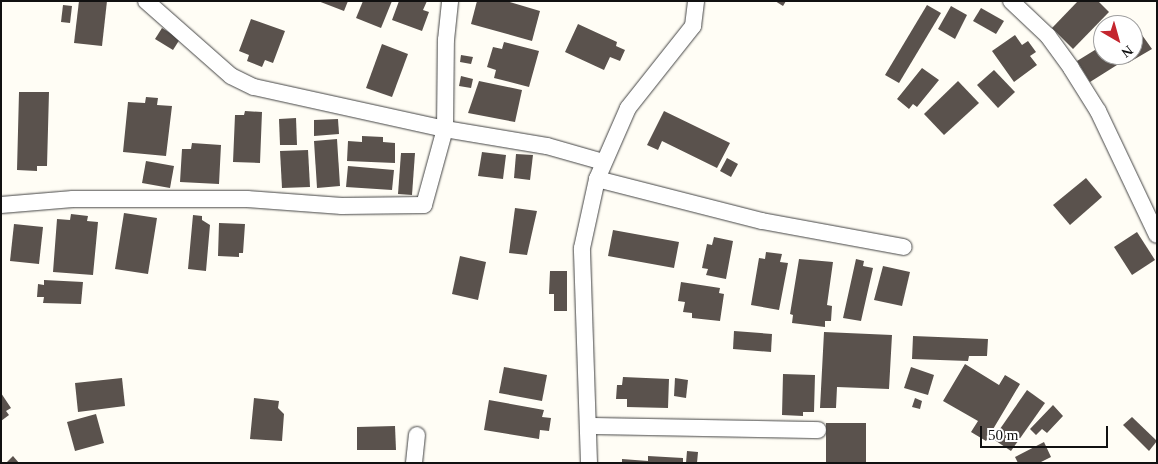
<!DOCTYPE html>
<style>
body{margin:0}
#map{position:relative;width:1158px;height:464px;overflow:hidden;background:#fffdf5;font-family:Georgia,serif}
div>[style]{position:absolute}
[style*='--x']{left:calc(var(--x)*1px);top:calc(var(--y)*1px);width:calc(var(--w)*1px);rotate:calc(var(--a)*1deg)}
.building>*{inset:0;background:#5a524d}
.roads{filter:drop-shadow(0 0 1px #444) drop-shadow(0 0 1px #444)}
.minor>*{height:16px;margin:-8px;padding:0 8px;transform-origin:8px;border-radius:8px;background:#fff}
span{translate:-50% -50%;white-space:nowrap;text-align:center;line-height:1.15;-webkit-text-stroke:5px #fff;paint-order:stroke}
.frame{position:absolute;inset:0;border:2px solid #111;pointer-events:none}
.north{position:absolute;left:1093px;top:15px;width:50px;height:50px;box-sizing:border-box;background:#fff;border:1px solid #a0a0a0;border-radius:50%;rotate:142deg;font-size:14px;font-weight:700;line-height:20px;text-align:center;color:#111}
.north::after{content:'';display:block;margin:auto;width:18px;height:22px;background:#c4262e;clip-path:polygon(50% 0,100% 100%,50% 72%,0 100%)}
.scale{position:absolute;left:980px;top:426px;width:128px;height:22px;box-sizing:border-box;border:2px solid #111;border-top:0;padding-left:6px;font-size:15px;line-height:18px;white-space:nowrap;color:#111;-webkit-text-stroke:4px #fff;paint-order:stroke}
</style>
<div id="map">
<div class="building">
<div style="clip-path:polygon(79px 1px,107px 1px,102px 46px,74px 43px)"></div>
<div style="clip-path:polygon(318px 1px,348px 1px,344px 11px)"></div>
<div style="clip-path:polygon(363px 1px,392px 1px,381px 28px,356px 18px)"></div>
<div style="clip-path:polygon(399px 1px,427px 1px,423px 10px,429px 12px,422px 31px,392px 20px)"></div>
<div style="clip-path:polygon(477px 1px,506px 1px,540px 11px,532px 41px,471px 24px)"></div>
<div style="clip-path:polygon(775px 1px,786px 1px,783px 6px)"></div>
<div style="clip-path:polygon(1078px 1px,1098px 1px,1109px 12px,1073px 49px,1052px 28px)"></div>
<div style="clip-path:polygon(63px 5px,72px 6px,70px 23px,61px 22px)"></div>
<div style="clip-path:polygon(927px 5px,941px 13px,899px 83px,885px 75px)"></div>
<div style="clip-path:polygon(951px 6px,967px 15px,955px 39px,938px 29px)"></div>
<div style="clip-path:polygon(981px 8px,1004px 21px,996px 34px,973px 21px)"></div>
<div style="clip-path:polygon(251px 19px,285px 31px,273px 63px,265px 60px,262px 67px,247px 61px,249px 55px,239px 51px)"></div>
<div style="clip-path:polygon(578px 24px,617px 42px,616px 46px,625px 50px,620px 61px,610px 57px,604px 70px,565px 52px)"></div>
<div style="clip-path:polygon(1135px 25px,1152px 49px,1128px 63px,1123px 55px,1133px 55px)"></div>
<div style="clip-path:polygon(162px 28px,180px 39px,173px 50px,155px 39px)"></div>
<div style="clip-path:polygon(1015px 35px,1022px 45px,1028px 41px,1036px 52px,1030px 56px,1037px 65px,1014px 82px,992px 51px)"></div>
<div style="clip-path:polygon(504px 42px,539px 51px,529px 87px,494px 78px,496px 70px,487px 67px,493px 47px,502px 49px)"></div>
<div style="clip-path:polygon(382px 44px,408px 54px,392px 97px,366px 88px)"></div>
<div style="clip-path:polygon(1103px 45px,1103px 55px,1111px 55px,1117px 65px,1090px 82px,1077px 61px)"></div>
<div style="clip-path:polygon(461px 55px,473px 57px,471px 64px,460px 62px)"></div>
<div style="clip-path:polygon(922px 68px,939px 80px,917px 107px,913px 104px,909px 109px,897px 99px)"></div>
<div style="clip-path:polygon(994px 70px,1015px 92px,998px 108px,977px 85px)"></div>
<div style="clip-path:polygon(461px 76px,473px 79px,471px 88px,459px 86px)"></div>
<div style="clip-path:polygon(479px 81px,522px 90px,515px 122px,468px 113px)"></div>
<div style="clip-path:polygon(958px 81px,979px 103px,944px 135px,924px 114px)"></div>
<div style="clip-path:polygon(19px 92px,49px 92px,47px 166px,37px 166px,37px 171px,17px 170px)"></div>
<div style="clip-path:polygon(146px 97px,158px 98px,157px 105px,172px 106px,166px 156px,123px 152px,128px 102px,145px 103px)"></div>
<div style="clip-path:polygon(245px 111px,262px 112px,260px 163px,233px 162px,235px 115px,244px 115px)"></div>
<div style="clip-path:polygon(664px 111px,730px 143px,717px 168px,662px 141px,658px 150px,647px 145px)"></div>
<div style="clip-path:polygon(296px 118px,297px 145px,280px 145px,279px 119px)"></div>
<div style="clip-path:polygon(338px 119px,339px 134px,314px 136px,314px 120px)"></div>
<div style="clip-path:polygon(362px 136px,383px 137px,383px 142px,395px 143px,395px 163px,347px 161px,348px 141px,362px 142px)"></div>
<div style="clip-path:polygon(337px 139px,340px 186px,317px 188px,314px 141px)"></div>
<div style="clip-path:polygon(192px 143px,221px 145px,219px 184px,180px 182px,182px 149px,191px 149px)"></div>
<div style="clip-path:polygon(308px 150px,310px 187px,282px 188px,280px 151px)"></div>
<div style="clip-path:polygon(482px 152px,506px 155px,503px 179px,478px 176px)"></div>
<div style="clip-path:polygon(401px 153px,415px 153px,412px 195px,398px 194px)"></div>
<div style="clip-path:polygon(516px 154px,533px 155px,530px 180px,514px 178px)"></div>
<div style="clip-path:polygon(727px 158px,738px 164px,731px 177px,720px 171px)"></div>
<div style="clip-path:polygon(146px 161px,174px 166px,170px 188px,142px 183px)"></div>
<div style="clip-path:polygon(348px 166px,394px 170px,392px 190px,346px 187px)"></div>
<div style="clip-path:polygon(1086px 178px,1102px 197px,1070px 225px,1053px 205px)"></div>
<div style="clip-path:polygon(515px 208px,537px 211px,527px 255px,509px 253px)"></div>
<div style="clip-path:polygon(124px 213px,157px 218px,148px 274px,115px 269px)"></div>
<div style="clip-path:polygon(71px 214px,88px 216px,87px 221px,98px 222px,93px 275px,53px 272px,57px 219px,70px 220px)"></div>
<div style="clip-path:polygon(193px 215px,202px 216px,202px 220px,210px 225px,206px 271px,188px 269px)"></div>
<div style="clip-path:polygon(219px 223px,245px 224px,243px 253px,239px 253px,239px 257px,218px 256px)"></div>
<div style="clip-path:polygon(14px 224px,43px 227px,39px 264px,10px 261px)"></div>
<div style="clip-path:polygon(613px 230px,679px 242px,674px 268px,608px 256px)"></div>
<div style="clip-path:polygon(1137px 232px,1155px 260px,1132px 275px,1114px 247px)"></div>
<div style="clip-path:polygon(714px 237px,733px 241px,726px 279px,706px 275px,708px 269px,702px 268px,707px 244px,712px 245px)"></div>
<div style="clip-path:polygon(766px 252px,782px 254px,780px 262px,788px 263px,779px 310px,751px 305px,759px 258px,765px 259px)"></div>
<div style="clip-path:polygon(460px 256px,486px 262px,478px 300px,452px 294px)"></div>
<div style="clip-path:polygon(799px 259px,833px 262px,827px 305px,832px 306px,831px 321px,825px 321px,825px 327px,792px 323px,793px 315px,790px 314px)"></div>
<div style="clip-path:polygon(856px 259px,864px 261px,863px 266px,873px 268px,861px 321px,843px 318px)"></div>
<div style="clip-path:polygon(883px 266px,910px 272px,902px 306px,874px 300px)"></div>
<div style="clip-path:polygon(550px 271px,567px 271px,567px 311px,554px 311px,554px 294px,549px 294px)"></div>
<div style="clip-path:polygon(44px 280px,83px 282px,81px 304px,43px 303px,44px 297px,37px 297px,38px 284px,44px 285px)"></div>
<div style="clip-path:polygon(681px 282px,720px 288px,719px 293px,724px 294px,720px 321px,692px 318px,692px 313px,683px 312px,685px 302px,678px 301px)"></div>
<div style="clip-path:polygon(734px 331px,772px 334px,771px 352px,733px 349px)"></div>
<div style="clip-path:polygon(824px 332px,892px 335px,889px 389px,837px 387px,836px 408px,820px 408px)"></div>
<div style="clip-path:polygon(913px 336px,988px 339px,987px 356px,969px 356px,968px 361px,912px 359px)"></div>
<div style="clip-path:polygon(965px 364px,999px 385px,1005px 375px,1020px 384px,986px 441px,971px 432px,978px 421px,943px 401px)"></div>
<div style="clip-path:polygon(504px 367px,547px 375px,542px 401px,499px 393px)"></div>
<div style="clip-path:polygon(911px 367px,934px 375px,928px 395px,904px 388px)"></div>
<div style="clip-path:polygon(783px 374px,815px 375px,814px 412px,803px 412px,803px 416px,782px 415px)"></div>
<div style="clip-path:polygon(623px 377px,669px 379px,668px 408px,627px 407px,627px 399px,616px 399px,617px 385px,622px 385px)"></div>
<div style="clip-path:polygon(122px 378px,125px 406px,78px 412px,75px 383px)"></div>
<div style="clip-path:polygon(675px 378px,688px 380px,686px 398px,674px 396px)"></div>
<div style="clip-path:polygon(1027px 390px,1045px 403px,1011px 451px,993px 439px)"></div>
<div style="clip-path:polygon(1px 393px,11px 408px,6px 411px,9px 415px,1px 421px)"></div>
<div style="clip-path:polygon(254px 398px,279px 401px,278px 408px,284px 414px,282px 441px,250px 439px)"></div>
<div style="clip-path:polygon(915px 398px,922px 401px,920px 409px,912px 407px)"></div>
<div style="clip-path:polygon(489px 400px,544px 410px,542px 417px,551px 418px,549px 431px,540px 430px,539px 439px,484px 430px)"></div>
<div style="clip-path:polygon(1053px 405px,1063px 416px,1047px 433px,1042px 429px,1036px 435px,1030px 429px)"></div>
<div style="clip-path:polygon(96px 414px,104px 443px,75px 451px,67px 422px)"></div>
<div style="clip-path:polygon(1132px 417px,1157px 441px,1149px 451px,1123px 425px)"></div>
<div style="clip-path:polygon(826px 423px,866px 423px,866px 463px,826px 463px)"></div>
<div style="clip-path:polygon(395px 426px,396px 450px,357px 450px,357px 427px)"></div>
<div style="clip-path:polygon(1044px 442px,1051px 457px,1039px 463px,1018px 463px,1015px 457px)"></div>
<div style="clip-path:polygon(687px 451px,698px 452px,697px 463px,686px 463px)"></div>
<div style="clip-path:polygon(13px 456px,19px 463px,6px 463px)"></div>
<div style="clip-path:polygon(648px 456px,683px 458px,683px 463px,622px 463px,622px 459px,648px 461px)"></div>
</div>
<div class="roads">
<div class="minor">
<div style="--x:146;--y:1;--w:113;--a:41.4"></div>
<div style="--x:231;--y:76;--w:25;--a:26"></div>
<div style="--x:254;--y:87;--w:196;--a:12.4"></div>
<div style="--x:445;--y:129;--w:103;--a:9.5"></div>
<div style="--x:547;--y:146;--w:58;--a:15.9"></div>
<div style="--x:1011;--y:1;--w:51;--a:43.4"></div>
<div style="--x:1048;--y:36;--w:39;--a:54"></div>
<div style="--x:1071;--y:68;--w:51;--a:57.9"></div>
<div style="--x:1098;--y:111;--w:137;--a:64.6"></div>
<div style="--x:597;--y:179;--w:170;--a:14.3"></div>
<div style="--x:762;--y:221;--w:144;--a:10.4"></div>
<div style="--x:1;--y:205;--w:72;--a:-4.8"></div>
<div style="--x:73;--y:199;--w:174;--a:0"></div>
<div style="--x:247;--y:199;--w:95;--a:4.2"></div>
<div style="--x:342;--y:206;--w:82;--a:-0.7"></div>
<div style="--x:424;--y:205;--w:79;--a:-74.6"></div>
<div style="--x:445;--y:129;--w:89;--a:-89.4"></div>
<div style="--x:446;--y:40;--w:39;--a:-84"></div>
<div style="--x:588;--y:426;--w:230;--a:1"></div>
<div style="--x:414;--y:463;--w:28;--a:-84"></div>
<div style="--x:589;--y:463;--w:215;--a:-91.9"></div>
<div style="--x:582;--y:248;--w:71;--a:-77.7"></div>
<div style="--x:597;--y:179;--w:77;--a:-66.4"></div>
<div style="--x:628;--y:108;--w:105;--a:-51.6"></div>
<div style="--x:693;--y:26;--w:25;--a:-83"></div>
</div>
</div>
<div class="frame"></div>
<div class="north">N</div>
<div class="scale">50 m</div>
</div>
